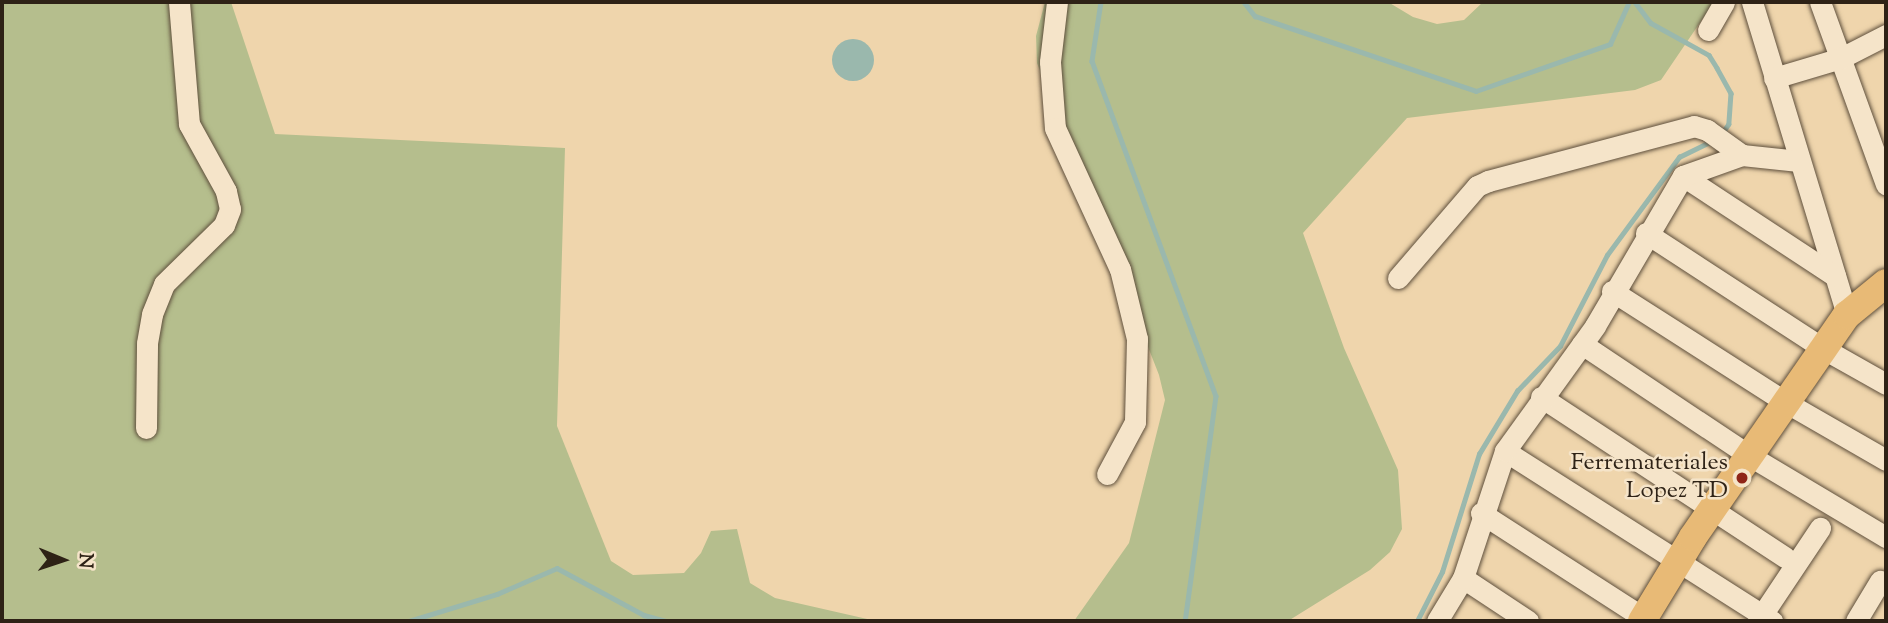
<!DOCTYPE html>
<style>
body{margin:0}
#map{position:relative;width:1888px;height:623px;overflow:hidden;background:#efd5ac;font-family:"Sorts Mill Goudy",serif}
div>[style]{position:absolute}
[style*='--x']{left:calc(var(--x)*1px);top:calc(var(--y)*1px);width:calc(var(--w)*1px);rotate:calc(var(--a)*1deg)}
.green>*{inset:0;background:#b5be8d}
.water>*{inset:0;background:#9ab8ad}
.round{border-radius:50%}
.stream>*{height:4.5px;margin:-2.25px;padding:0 2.25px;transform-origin:2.25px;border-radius:2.25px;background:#9ab8ad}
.roads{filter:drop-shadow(0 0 2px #5e4f3c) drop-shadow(0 0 2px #5e4f3c)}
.minor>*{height:21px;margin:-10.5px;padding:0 10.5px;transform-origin:10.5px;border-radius:10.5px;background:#f5e4c9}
.major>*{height:28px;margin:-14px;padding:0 14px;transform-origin:14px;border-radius:14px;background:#e8ba76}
.dots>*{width:19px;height:19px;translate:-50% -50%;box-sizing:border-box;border:4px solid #f5e4c9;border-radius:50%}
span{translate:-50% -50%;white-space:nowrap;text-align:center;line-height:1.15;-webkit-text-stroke:5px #f5e4c9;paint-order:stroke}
.poi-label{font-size:24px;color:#2e2216}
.right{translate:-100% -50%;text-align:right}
.frame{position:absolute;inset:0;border:4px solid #2e2216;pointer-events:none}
.north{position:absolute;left:28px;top:525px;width:70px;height:70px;-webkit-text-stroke:5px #f5e4c9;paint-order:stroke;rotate:92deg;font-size:19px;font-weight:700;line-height:28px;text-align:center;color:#2e2216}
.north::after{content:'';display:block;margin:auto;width:24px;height:32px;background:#2e2216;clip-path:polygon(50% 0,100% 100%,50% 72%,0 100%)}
</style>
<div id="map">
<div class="green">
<div style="clip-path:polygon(2px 2px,231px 2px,275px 134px,565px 148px,557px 426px,611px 561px,633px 575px,684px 573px,701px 553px,711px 531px,737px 529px,750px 583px,775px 598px,876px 621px,2px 621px)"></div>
<div style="clip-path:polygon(1045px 2px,1388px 2px,1413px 17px,1437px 24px,1464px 20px,1483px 2px,1714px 2px,1661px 80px,1635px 90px,1407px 118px,1303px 233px,1344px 348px,1398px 470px,1402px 529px,1390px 552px,1370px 570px,1288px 621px,1074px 621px,1129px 543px,1165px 400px,1159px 375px,1037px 63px,1036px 36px)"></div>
</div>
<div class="water">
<div class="round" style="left:832px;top:39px;width:42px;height:42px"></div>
</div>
<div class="stream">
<div style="--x:1101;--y:2;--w:60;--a:98.7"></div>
<div style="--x:1092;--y:61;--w:357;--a:69.7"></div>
<div style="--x:1216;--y:396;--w:227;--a:97.8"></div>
<div style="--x:1244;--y:2;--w:18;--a:52"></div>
<div style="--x:1255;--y:16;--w:233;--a:18.7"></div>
<div style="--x:1476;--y:91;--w:142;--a:-19.3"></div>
<div style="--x:1610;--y:44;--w:46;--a:-65.7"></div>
<div style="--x:1635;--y:2;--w:26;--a:53"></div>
<div style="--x:1651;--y:23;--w:66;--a:28.9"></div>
<div style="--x:1709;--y:55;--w:15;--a:58"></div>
<div style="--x:1717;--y:68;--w:29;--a:61"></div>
<div style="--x:1731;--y:93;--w:31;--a:94"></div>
<div style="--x:1729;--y:124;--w:12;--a:125"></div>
<div style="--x:409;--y:621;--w:92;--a:-17.1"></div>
<div style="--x:497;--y:594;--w:65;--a:-23.4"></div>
<div style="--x:557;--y:568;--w:99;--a:28.4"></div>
<div style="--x:644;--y:615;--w:23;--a:15"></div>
<div style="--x:1417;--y:621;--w:55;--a:-63"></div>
<div style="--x:1442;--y:572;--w:124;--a:-72.6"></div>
<div style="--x:1479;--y:454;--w:74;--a:-58.9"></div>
<div style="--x:1517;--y:391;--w:62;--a:-46.3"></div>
<div style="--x:1560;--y:346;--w:102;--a:-62.7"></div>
<div style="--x:1607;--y:255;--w:122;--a:-53.7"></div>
<div style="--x:1679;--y:157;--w:37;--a:-26"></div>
</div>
<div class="roads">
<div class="minor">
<div style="--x:1057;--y:2;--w:60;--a:96.7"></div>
<div style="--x:1050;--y:62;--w:66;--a:85.7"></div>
<div style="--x:1055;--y:128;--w:155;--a:65.3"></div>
<div style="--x:1120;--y:269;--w:72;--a:76.3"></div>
<div style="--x:1137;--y:339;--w:83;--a:91.4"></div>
<div style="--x:1135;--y:422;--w:59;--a:118.3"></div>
<div style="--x:1752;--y:2;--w:327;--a:73.1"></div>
<div style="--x:1820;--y:2;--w:194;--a:70.1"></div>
<div style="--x:1708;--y:30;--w:32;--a:-60"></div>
<div style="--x:1774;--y:78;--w:70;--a:-16.6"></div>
<div style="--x:1841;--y:58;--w:51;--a:-27.1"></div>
<div style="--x:1683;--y:176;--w:182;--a:33.3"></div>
<div style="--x:1646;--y:233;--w:212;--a:33.1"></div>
<div style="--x:1824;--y:349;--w:71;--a:29.4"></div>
<div style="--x:1398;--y:278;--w:121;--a:-49.3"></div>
<div style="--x:1477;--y:186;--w:12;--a:-24"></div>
<div style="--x:1488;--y:181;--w:213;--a:-14.9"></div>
<div style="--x:1694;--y:126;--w:14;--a:17"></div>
<div style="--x:1707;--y:130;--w:43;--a:35.5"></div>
<div style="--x:1612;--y:291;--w:208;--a:32.6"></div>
<div style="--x:1787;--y:403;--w:114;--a:29.9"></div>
<div style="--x:1582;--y:344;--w:202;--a:33.7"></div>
<div style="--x:1750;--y:456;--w:158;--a:30.8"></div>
<div style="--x:1541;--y:397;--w:292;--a:33.3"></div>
<div style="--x:146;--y:428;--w:85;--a:-89.3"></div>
<div style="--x:147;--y:343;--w:29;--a:-80"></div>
<div style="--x:152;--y:314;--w:32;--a:-68"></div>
<div style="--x:164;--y:284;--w:84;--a:-44.5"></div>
<div style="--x:224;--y:225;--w:17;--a:-69"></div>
<div style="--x:230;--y:209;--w:18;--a:-103"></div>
<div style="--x:226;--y:191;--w:77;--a:-118.9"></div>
<div style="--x:189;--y:124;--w:122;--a:-94.7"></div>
<div style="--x:1505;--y:451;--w:317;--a:32.5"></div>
<div style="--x:1481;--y:513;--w:194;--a:32.8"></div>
<div style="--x:1463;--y:578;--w:78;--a:33.5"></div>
<div style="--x:1437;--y:621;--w:50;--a:-58.8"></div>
<div style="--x:1463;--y:578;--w:134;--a:-71.7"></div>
<div style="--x:1505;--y:451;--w:154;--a:-54.2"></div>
<div style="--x:1595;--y:326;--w:174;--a:-59.6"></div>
<div style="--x:1683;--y:176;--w:63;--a:-19.6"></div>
<div style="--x:1742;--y:155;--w:57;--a:6"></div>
<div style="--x:1758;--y:621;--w:112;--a:-56.3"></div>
<div style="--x:1856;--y:621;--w:47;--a:-59"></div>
</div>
<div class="major">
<div style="--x:1642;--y:621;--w:98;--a:-58.7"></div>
<div style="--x:1693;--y:537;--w:270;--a:-55.3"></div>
<div style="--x:1847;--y:315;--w:50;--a:-39.4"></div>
</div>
</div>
<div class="dots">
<div style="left:1742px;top:478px;background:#8f2418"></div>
</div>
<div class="poi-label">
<span class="right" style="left:1728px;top:478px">Ferremateriales<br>Lopez TD</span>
</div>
<div class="frame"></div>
<div class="north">N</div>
</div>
